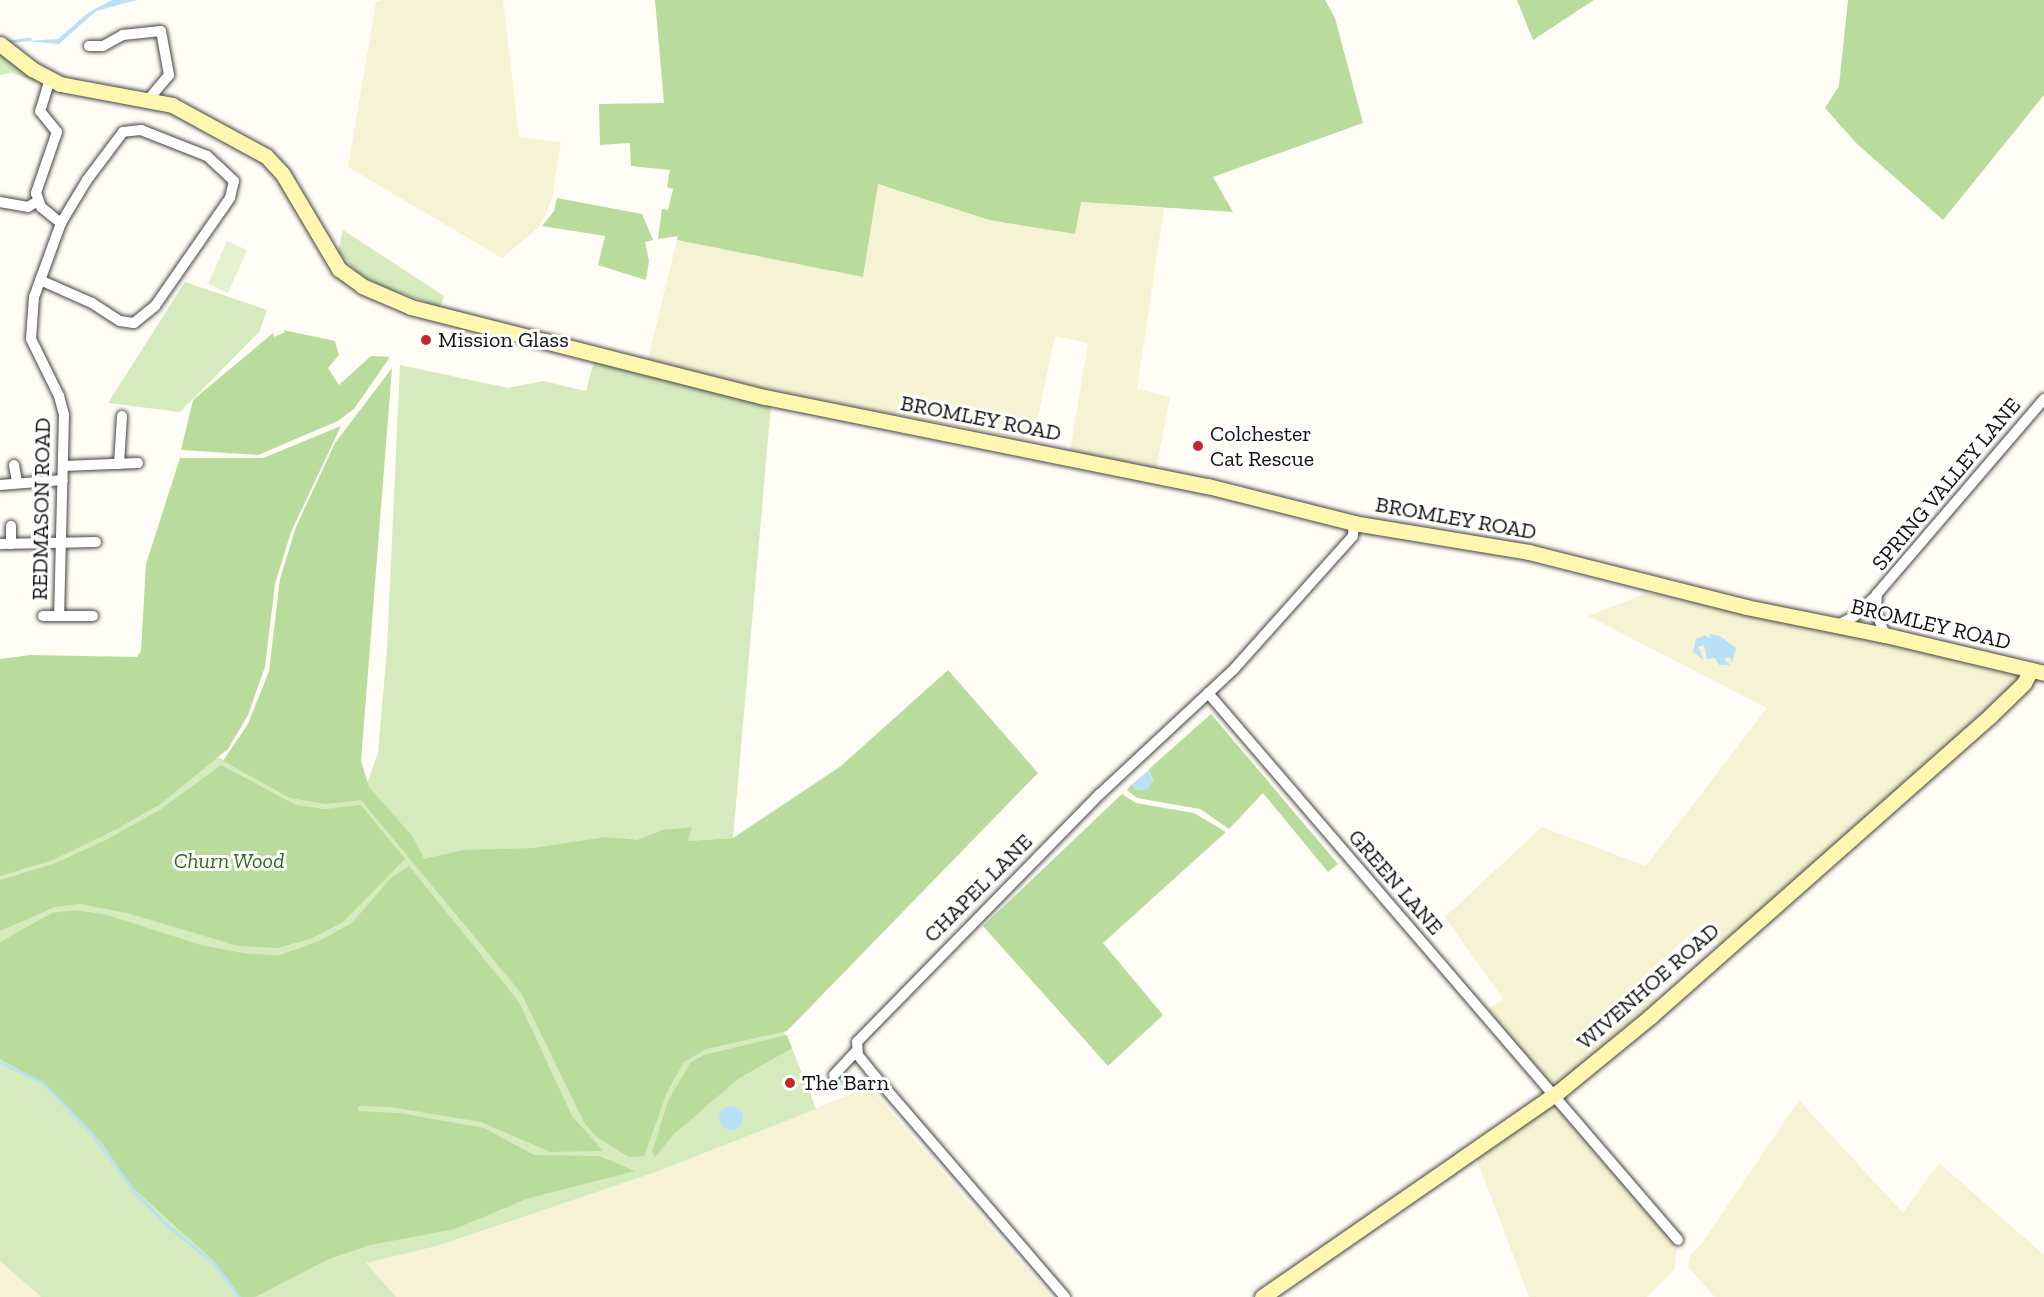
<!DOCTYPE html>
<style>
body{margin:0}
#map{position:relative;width:2044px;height:1297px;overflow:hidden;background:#fffdf5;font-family:"Zilla Slab",serif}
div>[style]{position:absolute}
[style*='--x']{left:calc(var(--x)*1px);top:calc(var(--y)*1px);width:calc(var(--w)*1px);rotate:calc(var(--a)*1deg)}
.farmland>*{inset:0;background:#f6f3d4}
.green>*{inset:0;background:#d5ebbd}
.forest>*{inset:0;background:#b9dc9c}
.pitch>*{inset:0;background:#e6f2cf}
.water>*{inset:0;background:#b9e0f7}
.round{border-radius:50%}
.stream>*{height:3px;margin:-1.5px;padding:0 1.5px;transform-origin:1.5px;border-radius:1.5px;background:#b9e0f7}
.roads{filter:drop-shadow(0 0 2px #444) drop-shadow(0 0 2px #444)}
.street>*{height:10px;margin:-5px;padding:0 5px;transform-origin:5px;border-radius:5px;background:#fff}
.secondary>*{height:15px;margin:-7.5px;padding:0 7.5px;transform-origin:7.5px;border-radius:7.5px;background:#fff6b0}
.dots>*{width:16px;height:16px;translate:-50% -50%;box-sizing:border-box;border:3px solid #fff;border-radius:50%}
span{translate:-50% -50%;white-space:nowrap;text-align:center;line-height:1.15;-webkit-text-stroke:6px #fff;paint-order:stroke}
.poi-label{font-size:22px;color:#111}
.left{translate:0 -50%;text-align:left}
.street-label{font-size:22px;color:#111}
.park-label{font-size:22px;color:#2f6b1f;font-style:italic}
</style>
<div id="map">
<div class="farmland">
<div style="clip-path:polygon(382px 0,503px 0,519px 137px,561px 142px,552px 199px,544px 217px,538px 228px,502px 258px,348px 167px,376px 2px)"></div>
<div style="clip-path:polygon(877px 184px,989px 220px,1074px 233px,1080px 202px,1164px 208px,1137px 389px,1170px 397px,1156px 469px,1070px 451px,1088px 343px,1055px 336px,1033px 441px,765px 389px,648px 359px,677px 240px,863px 277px)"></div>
<div style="clip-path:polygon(1647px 593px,1861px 638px,1885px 635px,2031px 670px,1726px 950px,1702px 924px,1639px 980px,1662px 1006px,1553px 1097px,1677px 1243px,1675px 1269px,1647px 1297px,1529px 1297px,1474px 1152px,1553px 1097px,1482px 1014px,1503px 999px,1445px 917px,1542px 827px,1646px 866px,1767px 708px,1588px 616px)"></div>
<div style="clip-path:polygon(869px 1087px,1051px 1297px,394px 1297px,365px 1263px,437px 1246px,656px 1172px)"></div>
<div style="clip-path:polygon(1799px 1100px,1903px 1213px,1939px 1163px,2044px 1255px,2044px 1297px,1715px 1297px,1688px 1267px,1690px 1255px,1703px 1242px)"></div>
<div style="clip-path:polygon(0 1261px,41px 1297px,0 1297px)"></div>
</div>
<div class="green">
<div style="clip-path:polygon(0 45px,33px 78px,36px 82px,12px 73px,0 75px)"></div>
<div style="clip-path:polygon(343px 230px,444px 296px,440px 307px,379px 285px,357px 272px,338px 251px)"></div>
<div style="clip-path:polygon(185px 282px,267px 310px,259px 332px,180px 412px,108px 403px)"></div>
<div style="clip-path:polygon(594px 361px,771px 405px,733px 838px,688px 841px,792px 1048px,816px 1109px,656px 1172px,437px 1246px,366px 1263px,396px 1297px,41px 1297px,0 1261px,0 872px,216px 757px,254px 771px,363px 795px,378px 753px,387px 649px,400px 365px,508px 388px,543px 381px,586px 391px)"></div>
</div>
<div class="forest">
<div style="clip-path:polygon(655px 0,1325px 0,1335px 18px,1363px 123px,1213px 177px,1233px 212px,1081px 202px,1075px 234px,989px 220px,878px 184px,863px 277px,677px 240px,678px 236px,658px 239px,662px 209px,668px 210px,673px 189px,667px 187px,670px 170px,631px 166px,630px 143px,600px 145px,599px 104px,664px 103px)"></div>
<div style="clip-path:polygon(1517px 0,1594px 0,1533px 40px)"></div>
<div style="clip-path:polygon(1848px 0,2044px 0,2044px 95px,1943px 220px,1856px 143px,1825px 108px,1839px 86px)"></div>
<div style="clip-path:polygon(557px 198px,642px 214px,653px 240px,645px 242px,649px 261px,646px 280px,598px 265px,605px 236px,542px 226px,554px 211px)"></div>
<div style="clip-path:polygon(283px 330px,335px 341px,339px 355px,328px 368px,339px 385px,371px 356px,390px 357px,354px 409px,338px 421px,258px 455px,181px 450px,193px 400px,273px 333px,274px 337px,285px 332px)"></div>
<div style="clip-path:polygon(392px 368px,361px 761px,369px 787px,413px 837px,424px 859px,463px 850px,533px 848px,606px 837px,637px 840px,663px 830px,692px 827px,688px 841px,733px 838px,841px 766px,948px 670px,1038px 773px,787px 1031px,706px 1049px,684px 1062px,667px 1092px,644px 1156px,629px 1157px,598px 1138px,585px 1124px,521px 993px,361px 800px,326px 804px,290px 798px,223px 761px,248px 724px,269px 671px,280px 579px,296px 527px,335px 443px)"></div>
<div style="clip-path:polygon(341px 426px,291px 532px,275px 584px,265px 667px,248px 715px,228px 749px,159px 805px,115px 830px,53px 860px,0 876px,0 659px,30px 655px,137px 657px,141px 651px,146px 564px,180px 458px,263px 458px)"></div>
<div style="clip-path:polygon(1211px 714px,1338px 864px,1328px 872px,1263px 793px,1229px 829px,1200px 809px,1137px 798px,1127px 790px,1131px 785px,1146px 790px,1153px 781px,1149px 769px)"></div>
<div style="clip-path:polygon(221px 765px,296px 805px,325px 809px,361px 805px,405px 859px,343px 922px,313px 938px,278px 948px,238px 946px,127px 913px,80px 904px,55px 907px,0 931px,0 880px,56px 863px,108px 839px,161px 809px)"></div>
<div style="clip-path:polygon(1122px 794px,1136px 803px,1194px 813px,1226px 832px,1103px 943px,1163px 1015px,1108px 1066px,983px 926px)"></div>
<div style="clip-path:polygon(409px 866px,519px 1002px,572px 1116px,603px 1151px,550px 1152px,481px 1122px,391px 1107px,358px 1106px,358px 1111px,399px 1113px,484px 1128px,534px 1155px,599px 1156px,635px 1171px,526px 1199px,455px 1229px,370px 1245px,329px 1259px,255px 1297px,240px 1297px,215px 1262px,132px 1187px,101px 1142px,45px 1084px,0 1059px,0 942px,52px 913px,76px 910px,107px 915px,201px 945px,248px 954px,280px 955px,319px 941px,352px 923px,391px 878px)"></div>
<div style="clip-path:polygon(787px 1035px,792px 1048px,738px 1079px,674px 1134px,655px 1157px,652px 1152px,668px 1101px,690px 1063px,704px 1055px)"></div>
</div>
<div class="pitch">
<div style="clip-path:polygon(227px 241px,247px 250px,228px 293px,208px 284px)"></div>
</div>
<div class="water">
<div style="clip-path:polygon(112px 0,137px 0,96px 11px,59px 44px,26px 41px,58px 39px,89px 12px)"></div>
<div style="clip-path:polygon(1709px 634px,1720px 636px,1736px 648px,1732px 663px,1730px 657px,1724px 659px,1730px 665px,1719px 665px,1715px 658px,1707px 659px,1704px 645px,1698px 647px,1704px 660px,1693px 652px,1696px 639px,1705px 635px,1712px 639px)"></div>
<div style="clip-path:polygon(1149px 770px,1153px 782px,1146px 790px,1135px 790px,1131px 785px)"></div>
<div class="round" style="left:837px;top:1075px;width:16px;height:16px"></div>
<div class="round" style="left:719px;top:1106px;width:24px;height:24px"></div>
</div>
<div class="stream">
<div style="--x:4;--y:42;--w:26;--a:-7"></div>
<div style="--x:0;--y:1062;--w:48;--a:26"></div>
<div style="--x:43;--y:1083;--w:71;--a:46.1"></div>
<div style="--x:92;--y:1134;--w:71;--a:53.6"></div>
<div style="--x:134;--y:1191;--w:49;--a:45.8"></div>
<div style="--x:168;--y:1226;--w:60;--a:39"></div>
<div style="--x:215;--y:1264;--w:41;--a:54"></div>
</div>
<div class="roads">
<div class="street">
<div style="--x:89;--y:46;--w:14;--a:0"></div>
<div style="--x:103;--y:46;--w:23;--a:-29"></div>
<div style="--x:123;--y:35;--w:38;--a:-6"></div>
<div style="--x:161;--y:31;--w:45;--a:79.7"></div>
<div style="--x:169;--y:75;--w:31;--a:130"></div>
<div style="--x:50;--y:79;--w:34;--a:107"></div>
<div style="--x:40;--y:111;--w:27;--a:51"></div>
<div style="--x:57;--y:132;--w:65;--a:109"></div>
<div style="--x:36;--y:193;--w:15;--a:70"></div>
<div style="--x:41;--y:207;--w:26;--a:39"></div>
<div style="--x:61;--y:223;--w:79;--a:110"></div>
<div style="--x:34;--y:297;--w:42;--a:94.1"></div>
<div style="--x:31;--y:339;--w:64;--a:63.8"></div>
<div style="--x:59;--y:396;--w:20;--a:75"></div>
<div style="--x:64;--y:415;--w:201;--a:91.4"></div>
<div style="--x:59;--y:616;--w:34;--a:0"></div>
<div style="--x:0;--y:202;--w:28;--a:10"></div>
<div style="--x:28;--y:207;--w:12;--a:-31"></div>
<div style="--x:40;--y:280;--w:57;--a:23.9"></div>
<div style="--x:92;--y:303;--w:33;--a:33"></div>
<div style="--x:120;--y:321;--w:14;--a:8"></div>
<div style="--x:134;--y:323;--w:27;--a:-39"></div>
<div style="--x:155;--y:306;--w:131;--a:-55.2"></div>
<div style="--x:230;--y:198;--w:17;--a:-77"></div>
<div style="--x:234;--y:181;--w:37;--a:-137"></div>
<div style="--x:207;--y:156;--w:71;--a:-158.5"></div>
<div style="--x:141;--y:130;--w:18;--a:174"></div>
<div style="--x:123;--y:132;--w:60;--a:126.9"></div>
<div style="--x:87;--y:180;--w:50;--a:121.2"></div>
<div style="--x:119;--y:464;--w:48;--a:-86.4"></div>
<div style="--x:14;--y:465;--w:17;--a:80"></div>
<div style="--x:63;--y:466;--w:75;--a:-2.3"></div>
<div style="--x:0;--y:485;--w:63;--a:-4.5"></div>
<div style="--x:0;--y:544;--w:96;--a:-1.2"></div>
<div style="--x:11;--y:544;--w:18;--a:-90"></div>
<div style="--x:43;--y:616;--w:16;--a:0"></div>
<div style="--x:1838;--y:625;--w:19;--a:-28"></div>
<div style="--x:1855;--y:616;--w:30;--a:-44"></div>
<div style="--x:1885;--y:635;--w:26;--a:-111"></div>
<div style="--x:1876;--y:611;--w:17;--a:-87"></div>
<div style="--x:1877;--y:594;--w:257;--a:-49.4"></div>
<div style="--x:1208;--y:693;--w:721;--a:49.33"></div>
<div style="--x:834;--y:1075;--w:33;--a:-47"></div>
<div style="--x:1065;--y:1297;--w:299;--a:-130.7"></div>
<div style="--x:870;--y:1070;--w:19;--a:-129"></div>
<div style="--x:858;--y:1055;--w:13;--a:-94"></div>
<div style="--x:857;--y:1042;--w:347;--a:-45.6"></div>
<div style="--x:1100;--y:794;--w:183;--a:-43"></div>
<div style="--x:1234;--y:669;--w:178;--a:-48.2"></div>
<div style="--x:1353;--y:536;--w:13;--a:-86"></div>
</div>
<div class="secondary">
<div style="--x:0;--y:44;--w:41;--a:38"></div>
<div style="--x:32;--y:69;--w:32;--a:28"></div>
<div style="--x:60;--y:84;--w:114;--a:10.6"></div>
<div style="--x:172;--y:105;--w:107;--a:28.5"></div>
<div style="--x:266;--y:156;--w:23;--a:47"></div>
<div style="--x:282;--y:173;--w:112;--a:59.3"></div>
<div style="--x:339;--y:269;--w:29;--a:36"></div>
<div style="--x:362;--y:286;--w:53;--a:23.2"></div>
<div style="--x:411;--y:307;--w:365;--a:14.3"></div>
<div style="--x:765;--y:397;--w:452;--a:11.4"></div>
<div style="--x:1208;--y:486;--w:151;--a:14.2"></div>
<div style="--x:1354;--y:523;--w:177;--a:9.4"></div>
<div style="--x:1529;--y:552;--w:224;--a:14.2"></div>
<div style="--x:1746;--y:607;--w:142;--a:11.4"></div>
<div style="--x:1885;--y:635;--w:163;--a:13.4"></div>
<div style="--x:1262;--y:1297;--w:359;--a:-34.7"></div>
<div style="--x:1557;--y:1093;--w:122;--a:-39.3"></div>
<div style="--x:1651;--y:1016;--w:453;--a:-41.5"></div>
<div style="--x:1990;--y:716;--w:47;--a:-44.1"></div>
<div style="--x:2024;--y:683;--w:15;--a:-62"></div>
</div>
</div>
<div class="dots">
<div style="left:426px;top:340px;background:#c4262e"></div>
<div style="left:1198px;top:446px;background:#c4262e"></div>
<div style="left:790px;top:1083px;background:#c4262e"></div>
</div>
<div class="poi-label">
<span class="left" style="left:438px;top:340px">Mission Glass</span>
<span class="left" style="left:1210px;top:446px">Colchester<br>Cat Rescue</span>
<span class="left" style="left:802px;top:1083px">The Barn</span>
</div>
<div class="street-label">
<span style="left:981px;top:418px;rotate:11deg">BROMLEY ROAD</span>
<span style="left:1946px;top:484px;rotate:-50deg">SPRING VALLEY LANE</span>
<span style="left:41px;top:509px;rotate:-89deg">REDMASON ROAD</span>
<span style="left:1456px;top:518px;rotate:10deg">BROMLEY ROAD</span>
<span style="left:1931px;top:624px;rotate:13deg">BROMLEY ROAD</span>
<span style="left:1396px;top:882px;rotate:49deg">GREEN LANE</span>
<span style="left:978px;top:888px;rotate:-45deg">CHAPEL LANE</span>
<span style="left:1648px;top:986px;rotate:-41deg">WIVENHOE ROAD</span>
</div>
<div class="park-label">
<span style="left:229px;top:861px">Churn Wood</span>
</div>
</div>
